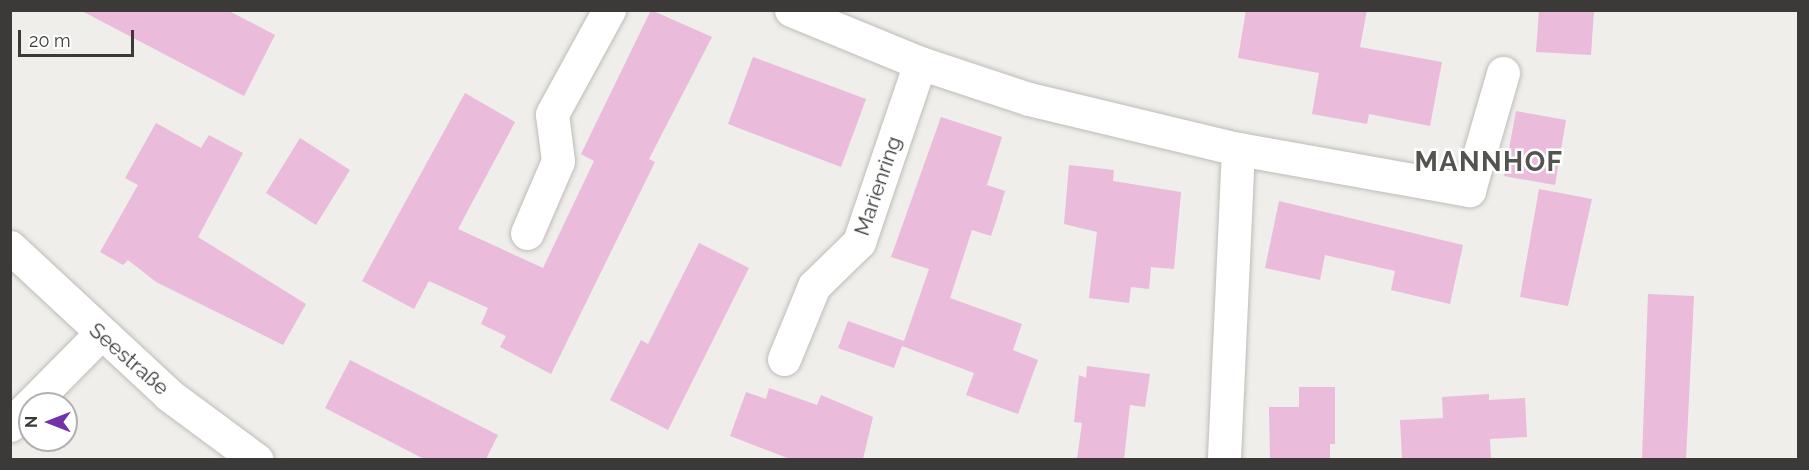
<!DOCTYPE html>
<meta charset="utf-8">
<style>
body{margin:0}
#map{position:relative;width:1809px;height:470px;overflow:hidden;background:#efeeea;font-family:Raleway,sans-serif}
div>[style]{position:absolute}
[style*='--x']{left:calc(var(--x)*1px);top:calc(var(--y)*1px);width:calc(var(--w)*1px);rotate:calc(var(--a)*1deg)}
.building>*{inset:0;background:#eabbda}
.roads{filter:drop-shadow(0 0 2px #bebcb8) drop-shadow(0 0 2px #bebcb8)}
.minor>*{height:33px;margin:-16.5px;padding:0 16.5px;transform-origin:16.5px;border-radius:16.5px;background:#fff}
span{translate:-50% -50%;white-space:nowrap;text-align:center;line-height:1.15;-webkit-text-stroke:5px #fff;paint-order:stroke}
.street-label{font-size:21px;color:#3b3a38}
.district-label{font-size:27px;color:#54534f;font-weight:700;letter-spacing:1.5px}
.frame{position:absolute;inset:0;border:12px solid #3b3a38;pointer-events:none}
.north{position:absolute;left:18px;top:392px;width:60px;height:60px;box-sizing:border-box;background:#fff;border:2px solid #b1b0af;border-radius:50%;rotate:270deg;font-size:16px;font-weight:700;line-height:24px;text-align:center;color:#3b3a38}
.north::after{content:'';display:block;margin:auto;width:21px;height:27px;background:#7332a7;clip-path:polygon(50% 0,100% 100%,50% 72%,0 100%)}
.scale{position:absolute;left:18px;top:30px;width:116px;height:27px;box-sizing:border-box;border:3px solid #3b3a38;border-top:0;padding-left:8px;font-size:18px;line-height:21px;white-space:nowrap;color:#3b3a38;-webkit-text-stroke:4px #fff;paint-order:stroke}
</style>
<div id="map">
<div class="building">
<div style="clip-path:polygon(80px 10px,227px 10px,275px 35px,244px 96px)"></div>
<div style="clip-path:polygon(651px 10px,712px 37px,649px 159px,655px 162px,551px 374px,500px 347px,506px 336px,481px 324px,488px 308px,429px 281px,414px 309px,362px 281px,465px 93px,515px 122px,458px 229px,543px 268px,594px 161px,581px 154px)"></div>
<div style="clip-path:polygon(1246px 10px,1367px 10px,1360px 47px,1442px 62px,1430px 126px,1369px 114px,1367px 124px,1312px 114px,1319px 73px,1238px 58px)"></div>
<div style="clip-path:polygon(1539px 10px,1594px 10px,1591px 55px,1536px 52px)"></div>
<div style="clip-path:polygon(753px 57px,866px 99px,841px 167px,728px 124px)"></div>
<div style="clip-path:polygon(1516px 111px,1566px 120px,1555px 185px,1504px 176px)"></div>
<div style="clip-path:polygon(941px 117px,1002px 137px,987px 185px,1005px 191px,998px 215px,991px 236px,972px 230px,950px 298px,1022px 324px,1013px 350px,1038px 360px,1018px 414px,966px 395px,974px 373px,902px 346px,894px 368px,838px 348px,848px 321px,904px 341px,929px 269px,891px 257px)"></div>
<div style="clip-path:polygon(156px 123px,201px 148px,209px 135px,243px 153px,198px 237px,306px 304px,283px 345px,156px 282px,128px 260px,123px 265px,100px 252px,138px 185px,125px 178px)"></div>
<div style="clip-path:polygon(300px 138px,350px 170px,316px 225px,266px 193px)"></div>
<div style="clip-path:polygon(1069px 165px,1114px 170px,1113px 181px,1181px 192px,1174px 269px,1151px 267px,1149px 289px,1131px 287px,1129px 303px,1089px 298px,1097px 232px,1064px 224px)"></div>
<div style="clip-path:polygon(1539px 189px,1592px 199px,1568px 306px,1520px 297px)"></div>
<div style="clip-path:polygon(1279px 201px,1463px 245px,1450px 304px,1391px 290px,1395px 271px,1325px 255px,1320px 280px,1265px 268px)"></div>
<div style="clip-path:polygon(699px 243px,749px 268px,668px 430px,610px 400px,641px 340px,648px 344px)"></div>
<div style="clip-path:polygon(1648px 294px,1694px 296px,1686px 459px,1642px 459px)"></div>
<div style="clip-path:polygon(350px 360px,498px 435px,486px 459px,424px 459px,325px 408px)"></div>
<div style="clip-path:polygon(1087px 366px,1150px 374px,1145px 407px,1130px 405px,1124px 459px,1077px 459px,1082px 423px,1074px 422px,1079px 375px,1086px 378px)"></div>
<div style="clip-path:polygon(1299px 387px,1335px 387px,1335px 444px,1330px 444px,1330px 459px,1270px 459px,1269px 407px,1299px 407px)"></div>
<div style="clip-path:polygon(769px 388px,817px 405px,821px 395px,873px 417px,863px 459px,790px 459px,730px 436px,746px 392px,766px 399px)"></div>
<div style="clip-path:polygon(1489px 394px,1489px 400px,1525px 398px,1527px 437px,1490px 439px,1491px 459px,1402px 458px,1400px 420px,1443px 418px,1442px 397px)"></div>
</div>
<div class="roads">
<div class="minor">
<div style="--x:791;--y:10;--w:139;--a:22.3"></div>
<div style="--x:920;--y:63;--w:115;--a:18.3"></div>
<div style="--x:1029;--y:99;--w:215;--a:13.5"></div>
<div style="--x:1238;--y:149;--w:311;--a:92.6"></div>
<div style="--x:1238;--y:149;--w:235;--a:10.1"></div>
<div style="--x:1469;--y:190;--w:122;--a:-73.8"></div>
<div style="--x:527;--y:233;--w:78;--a:-66.7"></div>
<div style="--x:558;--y:161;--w:47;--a:-97.3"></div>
<div style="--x:552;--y:114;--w:119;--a:-61.3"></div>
<div style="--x:10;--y:247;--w:217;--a:42.9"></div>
<div style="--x:169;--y:395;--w:109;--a:36.5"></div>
<div style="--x:784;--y:359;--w:79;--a:-67.7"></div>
<div style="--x:814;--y:286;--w:63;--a:-44.4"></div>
<div style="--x:859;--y:242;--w:189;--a:-71.2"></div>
<div style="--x:31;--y:404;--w:98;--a:-45.4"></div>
<div style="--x:10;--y:425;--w:28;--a:-45"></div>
</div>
</div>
<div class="street-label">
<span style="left:878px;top:186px;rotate:-71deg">Marienring</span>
<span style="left:129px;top:359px;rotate:41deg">Seestraße</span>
</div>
<div class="district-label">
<span style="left:1489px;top:162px">MANNHOF</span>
</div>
<div class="frame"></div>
<div class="north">N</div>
<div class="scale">20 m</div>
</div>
